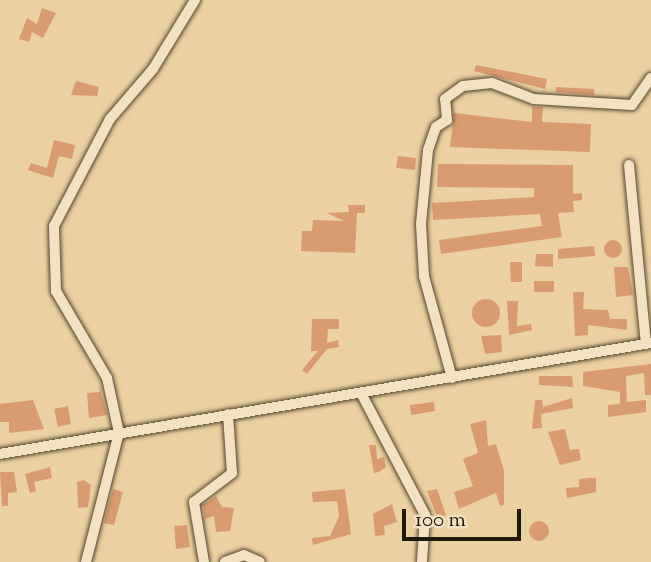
<!DOCTYPE html>
<style>
body{margin:0}
#map{position:relative;width:651px;height:562px;overflow:hidden;background:#ebd1a1;font-family:"Sorts Mill Goudy",serif}
div>[style]{position:absolute}
[style*='--x']{left:calc(var(--x)*1px);top:calc(var(--y)*1px);width:calc(var(--w)*1px);rotate:calc(var(--a)*1deg)}
.building>*{inset:0;background:#da9b70}
.round{border-radius:50%}
.roads{filter:drop-shadow(0 0 2px #53452f) drop-shadow(0 0 2px #53452f)}
.minor>*{height:10px;margin:-5px;padding:0 5px;transform-origin:5px;border-radius:5px;background:#f2e1c2}
span{translate:-50% -50%;white-space:nowrap;text-align:center;line-height:1.15;-webkit-text-stroke:7px #f2e1c2;paint-order:stroke}
.scale{position:absolute;left:402px;top:509px;width:119px;height:32px;box-sizing:border-box;border:4px solid #201609;border-top:0;padding-left:9px;font-size:21px;line-height:24px;white-space:nowrap;color:#201609;-webkit-text-stroke:5px #f2e1c2;paint-order:stroke}
</style>
<div id="map">
<div class="building">
<div style="clip-path:polygon(42px 8px,56px 13px,43px 38px,32px 32px,29px 42px,19px 39px,27px 18px,37px 24px)"></div>
<div style="clip-path:polygon(476px 65px,547px 79px,545px 89px,474px 71px)"></div>
<div style="clip-path:polygon(76px 81px,99px 87px,97px 96px,71px 95px)"></div>
<div style="clip-path:polygon(556px 87px,594px 89px,594px 95px,556px 92px)"></div>
<div style="clip-path:polygon(532px 107px,543px 107px,542px 122px,591px 124px,590px 152px,450px 147px,454px 113px,532px 122px)"></div>
<div style="clip-path:polygon(54px 140px,75px 145px,72px 159px,59px 156px,53px 178px,28px 170px,31px 163px,47px 168px)"></div>
<div style="clip-path:polygon(398px 156px,416px 158px,415px 170px,396px 168px)"></div>
<div style="clip-path:polygon(438px 164px,573px 165px,573px 194px,582px 193px,582px 200px,573px 201px,574px 212px,558px 213px,562px 237px,441px 254px,439px 240px,542px 226px,540px 214px,433px 220px,432px 203px,534px 197px,534px 188px,437px 187px)"></div>
<div style="clip-path:polygon(348px 205px,365px 205px,365px 213px,357px 213px,355px 253px,301px 251px,302px 231px,312px 231px,313px 220px,344px 221px,327px 213px,349px 212px)"></div>
<div class="round" style="left:604px;top:240px;width:18px;height:18px"></div>
<div style="clip-path:polygon(594px 246px,595px 256px,558px 259px,558px 249px)"></div>
<div style="clip-path:polygon(536px 254px,553px 254px,553px 267px,535px 266px)"></div>
<div style="clip-path:polygon(510px 262px,522px 262px,522px 282px,511px 282px)"></div>
<div style="clip-path:polygon(614px 267px,628px 267px,633px 295px,616px 297px)"></div>
<div style="clip-path:polygon(534px 281px,554px 281px,554px 292px,534px 292px)"></div>
<div style="clip-path:polygon(573px 292px,584px 292px,583px 309px,608px 310px,610px 319px,627px 319px,627px 330px,588px 325px,588px 335px,575px 336px)"></div>
<div class="round" style="left:472px;top:299px;width:28px;height:28px"></div>
<div style="clip-path:polygon(507px 301px,518px 301px,517px 326px,531px 324px,532px 330px,509px 335px)"></div>
<div style="clip-path:polygon(312px 319px,339px 319px,339px 329px,328px 329px,327px 343px,338px 340px,339px 347px,327px 349px,307px 374px,302px 370px,318px 351px,311px 351px)"></div>
<div style="clip-path:polygon(501px 335px,502px 352px,485px 354px,481px 336px)"></div>
<div style="clip-path:polygon(651px 364px,651px 395px,645px 395px,644px 373px,626px 376px,627px 402px,646px 400px,646px 412px,608px 417px,608px 405px,620px 404px,620px 392px,583px 386px,583px 372px)"></div>
<div style="clip-path:polygon(539px 376px,572px 376px,573px 387px,539px 385px)"></div>
<div style="clip-path:polygon(99px 385px,107px 415px,89px 418px,87px 393px,100px 392px)"></div>
<div style="clip-path:polygon(572px 398px,573px 408px,541px 414px,542px 428px,532px 429px,535px 400px,542px 400px,543px 407px)"></div>
<div style="clip-path:polygon(33px 400px,44px 429px,9px 433px,9px 422px,0 422px,0 404px)"></div>
<div style="clip-path:polygon(434px 402px,435px 411px,411px 415px,410px 405px)"></div>
<div style="clip-path:polygon(68px 406px,71px 424px,58px 427px,54px 409px)"></div>
<div style="clip-path:polygon(486px 420px,488px 446px,496px 444px,504px 471px,504px 505px,500px 506px,496px 493px,459px 509px,454px 492px,473px 486px,463px 459px,478px 453px,470px 424px)"></div>
<div style="clip-path:polygon(565px 429px,570px 450px,579px 449px,581px 460px,560px 465px,548px 432px)"></div>
<div style="clip-path:polygon(369px 445px,376px 445px,377px 459px,384px 457px,386px 467px,379px 472px,374px 473px)"></div>
<div style="clip-path:polygon(50px 467px,52px 478px,34px 482px,36px 491px,30px 493px,25px 474px)"></div>
<div style="clip-path:polygon(0 472px,14px 472px,17px 492px,8px 493px,8px 506px,2px 506px)"></div>
<div style="clip-path:polygon(589px 478px,596px 478px,596px 492px,567px 498px,566px 488px,579px 487px,579px 479px)"></div>
<div style="clip-path:polygon(84px 480px,91px 485px,88px 507px,78px 508px,77px 482px)"></div>
<div style="clip-path:polygon(113px 489px,123px 492px,114px 525px,104px 523px)"></div>
<div style="clip-path:polygon(345px 489px,351px 534px,313px 545px,312px 538px,330px 536px,339px 516px,337px 501px,313px 502px,312px 492px)"></div>
<div style="clip-path:polygon(437px 489px,446px 515px,438px 519px,427px 491px)"></div>
<div style="clip-path:polygon(216px 496px,222px 507px,234px 508px,230px 531px,216px 532px,214px 516px,205px 519px,203px 505px)"></div>
<div style="clip-path:polygon(392px 504px,397px 522px,384px 526px,385px 535px,375px 536px,373px 514px)"></div>
<div class="round" style="left:529px;top:521px;width:20px;height:20px"></div>
<div style="clip-path:polygon(187px 525px,190px 547px,176px 549px,174px 526px)"></div>
</div>
<div class="roads">
<div class="minor">
<div style="--x:629;--y:165;--w:180;--a:84.6"></div>
<div style="--x:452;--y:378;--w:106;--a:-105.4"></div>
<div style="--x:424;--y:276;--w:52;--a:-93.3"></div>
<div style="--x:421;--y:224;--w:74;--a:-84.6"></div>
<div style="--x:428;--y:150;--w:24;--a:-71"></div>
<div style="--x:436;--y:127;--w:13;--a:-32"></div>
<div style="--x:447;--y:120;--w:21;--a:-95"></div>
<div style="--x:445;--y:99;--w:22;--a:-36"></div>
<div style="--x:463;--y:86;--w:29;--a:-6"></div>
<div style="--x:492;--y:83;--w:45;--a:20.9"></div>
<div style="--x:534;--y:99;--w:98;--a:3.5"></div>
<div style="--x:632;--y:105;--w:33;--a:-55"></div>
<div style="--x:361;--y:393;--w:138;--a:62.3"></div>
<div style="--x:425;--y:515;--w:47;--a:93.7"></div>
<div style="--x:0;--y:454;--w:660;--a:-9.68"></div>
<div style="--x:86;--y:562;--w:133;--a:-75.7"></div>
<div style="--x:119;--y:433;--w:56;--a:-102.3"></div>
<div style="--x:107;--y:378;--w:101;--a:-120.4"></div>
<div style="--x:56;--y:291;--w:65;--a:-91.8"></div>
<div style="--x:54;--y:226;--w:121;--a:-62.4"></div>
<div style="--x:110;--y:119;--w:66;--a:-49.3"></div>
<div style="--x:153;--y:69;--w:81;--a:-58.7"></div>
<div style="--x:204;--y:562;--w:61;--a:-99.5"></div>
<div style="--x:194;--y:502;--w:48;--a:-37.3"></div>
<div style="--x:232;--y:473;--w:59;--a:-93.9"></div>
<div style="--x:225;--y:562;--w:20;--a:-20"></div>
<div style="--x:244;--y:555;--w:17;--a:24"></div>
</div>
</div>
<div class="scale">100 m</div>
</div>
